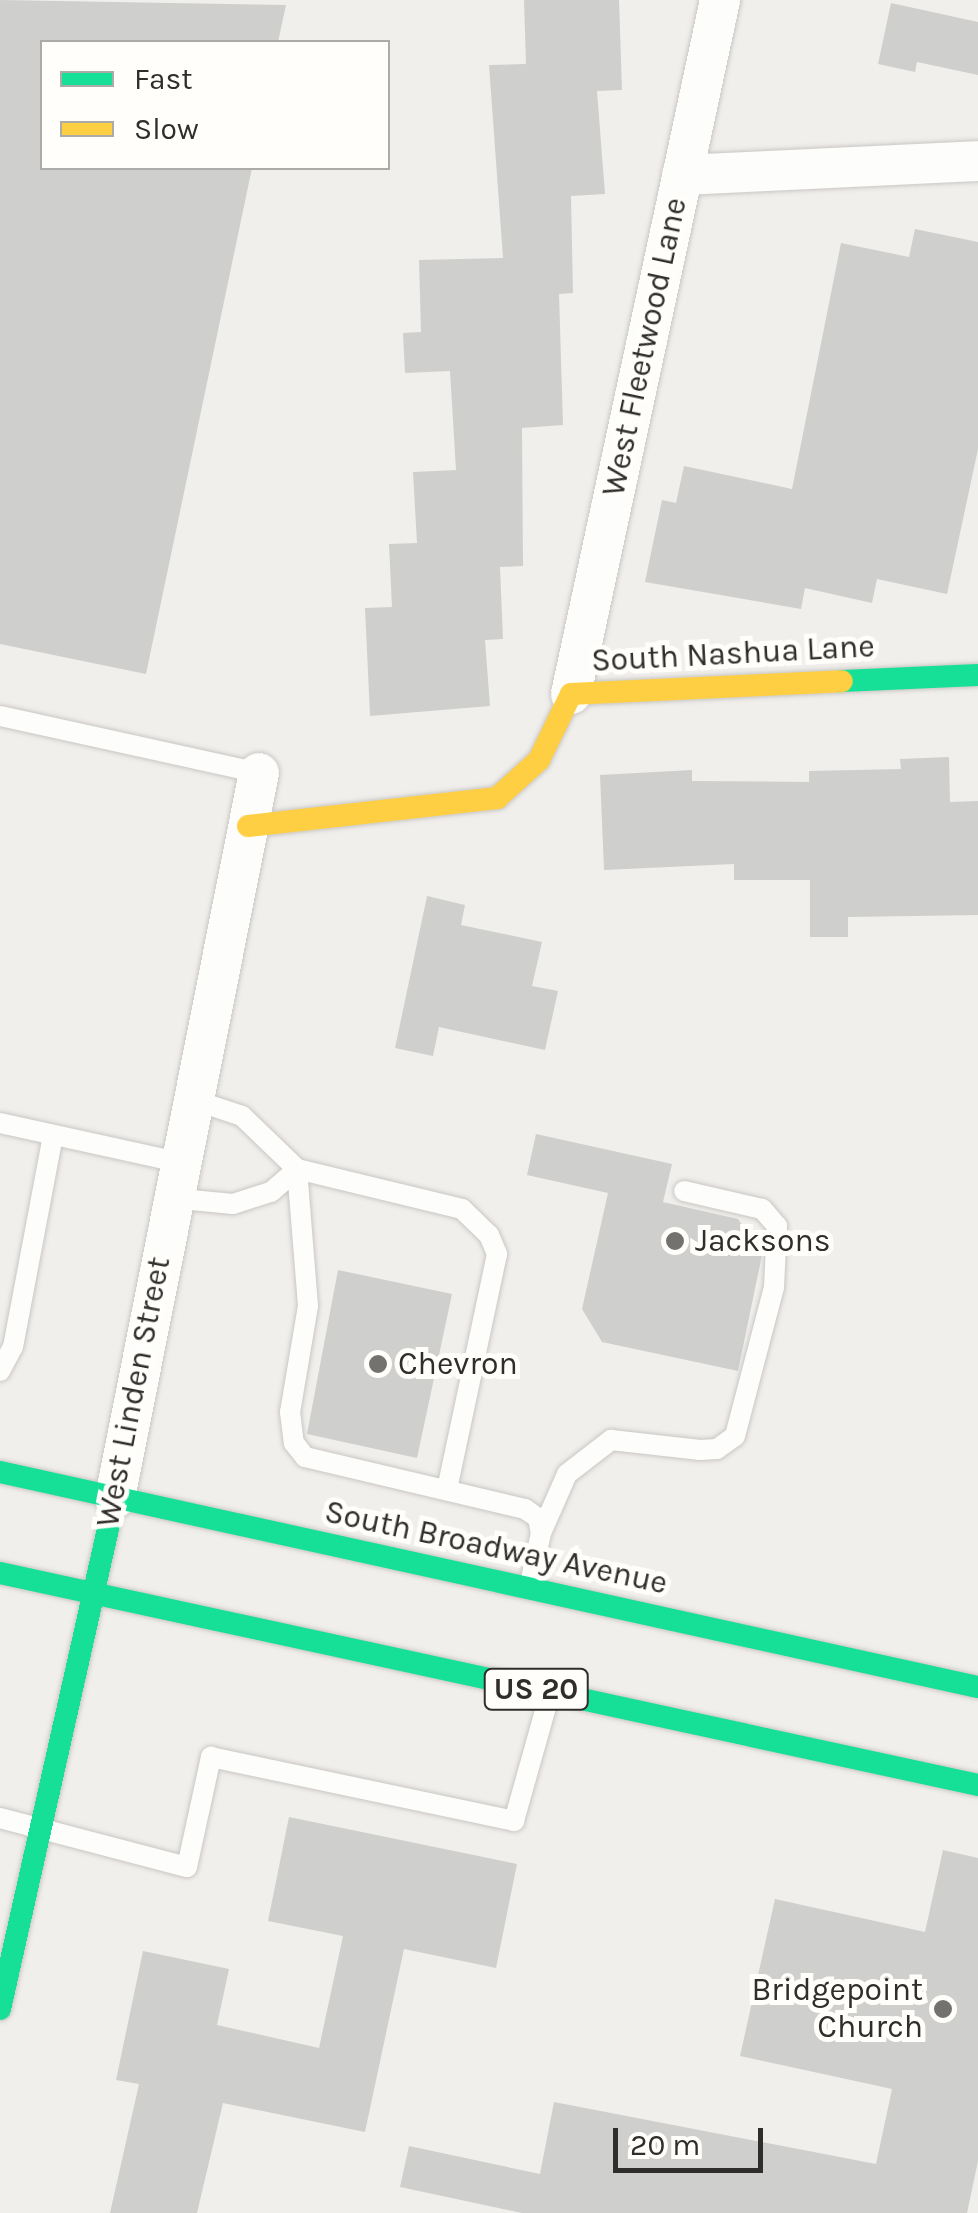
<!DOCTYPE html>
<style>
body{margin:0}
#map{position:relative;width:978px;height:2213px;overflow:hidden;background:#f1efec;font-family:Karla,sans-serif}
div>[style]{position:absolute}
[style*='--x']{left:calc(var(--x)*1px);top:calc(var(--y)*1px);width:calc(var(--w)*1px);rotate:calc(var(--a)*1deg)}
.building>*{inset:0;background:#cfcfce}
.roads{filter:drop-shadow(0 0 2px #c9c7c4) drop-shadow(0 0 2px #c9c7c4)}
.lane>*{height:20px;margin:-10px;padding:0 10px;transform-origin:10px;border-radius:10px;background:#fdfdfc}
.street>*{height:40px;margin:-20px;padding:0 20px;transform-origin:20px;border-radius:20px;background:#fdfdfc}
.fast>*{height:22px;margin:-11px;padding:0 11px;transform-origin:11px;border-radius:11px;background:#16e098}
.slow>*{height:22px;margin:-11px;padding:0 11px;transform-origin:11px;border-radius:11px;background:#ffcf43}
.dots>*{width:28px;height:28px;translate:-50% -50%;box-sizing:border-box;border:5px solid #fffefb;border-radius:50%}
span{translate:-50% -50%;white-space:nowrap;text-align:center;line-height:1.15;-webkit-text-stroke:10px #fffefb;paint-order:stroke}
.shield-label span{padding:2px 8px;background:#fffefb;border:2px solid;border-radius:8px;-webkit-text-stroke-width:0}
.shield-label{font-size:30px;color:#302e2c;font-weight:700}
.street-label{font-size:32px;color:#302e2c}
.poi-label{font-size:32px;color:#302e2c}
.left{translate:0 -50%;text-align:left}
.right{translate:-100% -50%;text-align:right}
.legend{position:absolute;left:40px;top:40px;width:350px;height:130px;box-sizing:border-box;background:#fffefb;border:2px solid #acaba8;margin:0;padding:12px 18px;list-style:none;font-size:30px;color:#302e2c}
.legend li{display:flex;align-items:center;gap:20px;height:50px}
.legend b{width:50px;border:2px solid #acaba8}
.scale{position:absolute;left:613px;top:2128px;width:150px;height:45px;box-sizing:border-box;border:5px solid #302e2c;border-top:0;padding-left:12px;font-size:30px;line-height:35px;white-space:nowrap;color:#302e2c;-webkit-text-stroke:8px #fffefb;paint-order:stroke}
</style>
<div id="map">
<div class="building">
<div style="clip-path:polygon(0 0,286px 5px,278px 42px,42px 42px,42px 168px,252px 168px,146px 674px,0 644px)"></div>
<div style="clip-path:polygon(524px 0,619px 0,622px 90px,597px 91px,605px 194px,571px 196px,573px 293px,559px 294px,563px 425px,522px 428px,523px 566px,500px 567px,503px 639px,485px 640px,490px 706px,370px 716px,365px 608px,392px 607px,389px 544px,417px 543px,413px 472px,456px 470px,450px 371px,405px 373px,403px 333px,421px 332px,419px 260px,503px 258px,489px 65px,526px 64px)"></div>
<div style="clip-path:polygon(891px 3px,978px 22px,978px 75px,917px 62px,915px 72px,878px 64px)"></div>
<div style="clip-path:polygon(915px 229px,978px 242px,978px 449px,947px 594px,877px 579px,872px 603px,805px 588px,801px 609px,645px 582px,662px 500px,676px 503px,684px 466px,792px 489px,841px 243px,909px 257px)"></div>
<div style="clip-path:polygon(949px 757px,950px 802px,978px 801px,978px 915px,848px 917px,848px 937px,810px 937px,810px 880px,734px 880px,734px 864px,604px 870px,600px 775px,692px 770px,692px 781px,809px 782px,809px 771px,901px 769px,900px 759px)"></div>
<div style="clip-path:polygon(427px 896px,465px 905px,461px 925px,542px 942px,532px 986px,558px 991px,545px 1050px,439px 1027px,433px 1056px,395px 1048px)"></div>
<div style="clip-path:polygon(536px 1134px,672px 1164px,663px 1202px,738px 1219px,762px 1255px,738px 1371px,602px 1342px,582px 1309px,608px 1193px,527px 1175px)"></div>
<div style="clip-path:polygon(338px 1270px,452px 1294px,417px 1458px,307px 1434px)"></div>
<div style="clip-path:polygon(289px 1817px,517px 1864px,496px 1968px,404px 1949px,365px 2132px,223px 2103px,197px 2213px,110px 2213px,139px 2084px,116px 2080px,143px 1951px,229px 1969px,217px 2025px,319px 2048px,343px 1936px,268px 1921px)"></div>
<div style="clip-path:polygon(943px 1850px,978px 1858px,978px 2161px,967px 2213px,522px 2213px,400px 2187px,409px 2146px,540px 2174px,554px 2102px,876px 2164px,892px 2089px,740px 2056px,775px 1899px,925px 1932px)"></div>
</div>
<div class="roads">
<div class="lane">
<div style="--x:0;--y:716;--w:265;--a:12.4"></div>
<div style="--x:191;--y:1099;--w:54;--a:18.4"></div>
<div style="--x:242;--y:1116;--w:76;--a:43.9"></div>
<div style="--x:297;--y:1169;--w:137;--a:85.4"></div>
<div style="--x:308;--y:1306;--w:108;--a:99.6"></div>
<div style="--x:290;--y:1412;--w:31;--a:83"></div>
<div style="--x:294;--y:1443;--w:18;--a:52"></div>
<div style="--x:305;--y:1457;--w:226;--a:13.3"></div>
<div style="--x:525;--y:1509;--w:16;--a:35"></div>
<div style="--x:538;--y:1518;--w:15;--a:79"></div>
<div style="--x:541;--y:1533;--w:56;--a:102.3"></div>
<div style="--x:0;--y:1123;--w:182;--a:12.4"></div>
<div style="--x:297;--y:1169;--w:170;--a:13.6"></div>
<div style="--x:462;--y:1209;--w:37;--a:44"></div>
<div style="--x:489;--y:1235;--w:21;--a:67"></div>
<div style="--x:497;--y:1254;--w:241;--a:102"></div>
<div style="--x:171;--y:1198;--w:62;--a:5.5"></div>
<div style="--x:233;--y:1204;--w:40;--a:-18"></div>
<div style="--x:271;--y:1192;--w:35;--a:-41"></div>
<div style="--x:0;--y:1371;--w:27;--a:-62"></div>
<div style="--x:13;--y:1347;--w:216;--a:-79.3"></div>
<div style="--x:541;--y:1533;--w:64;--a:-66.2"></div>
<div style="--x:567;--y:1474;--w:56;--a:-37.7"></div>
<div style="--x:611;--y:1440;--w:90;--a:6.4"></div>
<div style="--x:700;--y:1450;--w:17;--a:-3"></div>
<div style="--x:717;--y:1449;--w:22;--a:-36"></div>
<div style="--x:735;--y:1436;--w:154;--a:-75.3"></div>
<div style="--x:774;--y:1287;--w:61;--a:-87.2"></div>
<div style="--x:777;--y:1226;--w:23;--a:-131"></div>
<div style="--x:762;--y:1209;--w:80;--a:-167"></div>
<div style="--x:0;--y:1818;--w:193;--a:14.7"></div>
<div style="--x:187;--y:1867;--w:113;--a:-77.7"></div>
<div style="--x:211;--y:1757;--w:310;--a:11.9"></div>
<div style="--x:514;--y:1821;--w:133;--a:-74.3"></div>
</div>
<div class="street">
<div style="--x:682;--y:175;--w:296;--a:-2.7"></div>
<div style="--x:571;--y:694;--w:710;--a:-77.88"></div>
<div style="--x:115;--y:1498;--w:739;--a:-78.77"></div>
</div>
<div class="fast">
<div style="--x:842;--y:681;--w:136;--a:-2.5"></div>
<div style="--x:0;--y:1472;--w:1001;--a:12.4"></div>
<div style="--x:0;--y:1573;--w:1001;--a:12.23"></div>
<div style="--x:0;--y:2009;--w:524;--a:-77.32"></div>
</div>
<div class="slow">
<div style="--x:248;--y:826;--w:251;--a:-6.4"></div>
<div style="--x:497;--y:798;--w:57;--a:-42.1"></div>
<div style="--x:539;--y:760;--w:73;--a:-64.1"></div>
<div style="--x:571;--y:694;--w:271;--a:-2.7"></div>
</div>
</div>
<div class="dots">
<div style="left:675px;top:1241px;background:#74726f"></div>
<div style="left:378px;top:1364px;background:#74726f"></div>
<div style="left:943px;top:2009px;background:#74726f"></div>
</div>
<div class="shield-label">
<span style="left:536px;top:1689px">US 20</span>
</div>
<div class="street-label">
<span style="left:645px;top:347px;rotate:-78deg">West Fleetwood Lane</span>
<span style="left:733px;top:654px;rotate:-3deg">South Nashua Lane</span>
<span style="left:134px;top:1392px;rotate:-79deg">West Linden Street</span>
<span style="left:496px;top:1548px;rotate:12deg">South Broadway Avenue</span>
</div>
<div class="poi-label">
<span class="left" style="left:695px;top:1241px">Jacksons</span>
<span class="left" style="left:398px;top:1364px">Chevron</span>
<span class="right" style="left:923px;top:2009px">Bridgepoint<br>Church</span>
</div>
<ul class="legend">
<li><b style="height:12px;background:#16e098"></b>Fast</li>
<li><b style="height:12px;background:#ffcf43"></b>Slow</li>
</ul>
<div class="scale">20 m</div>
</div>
